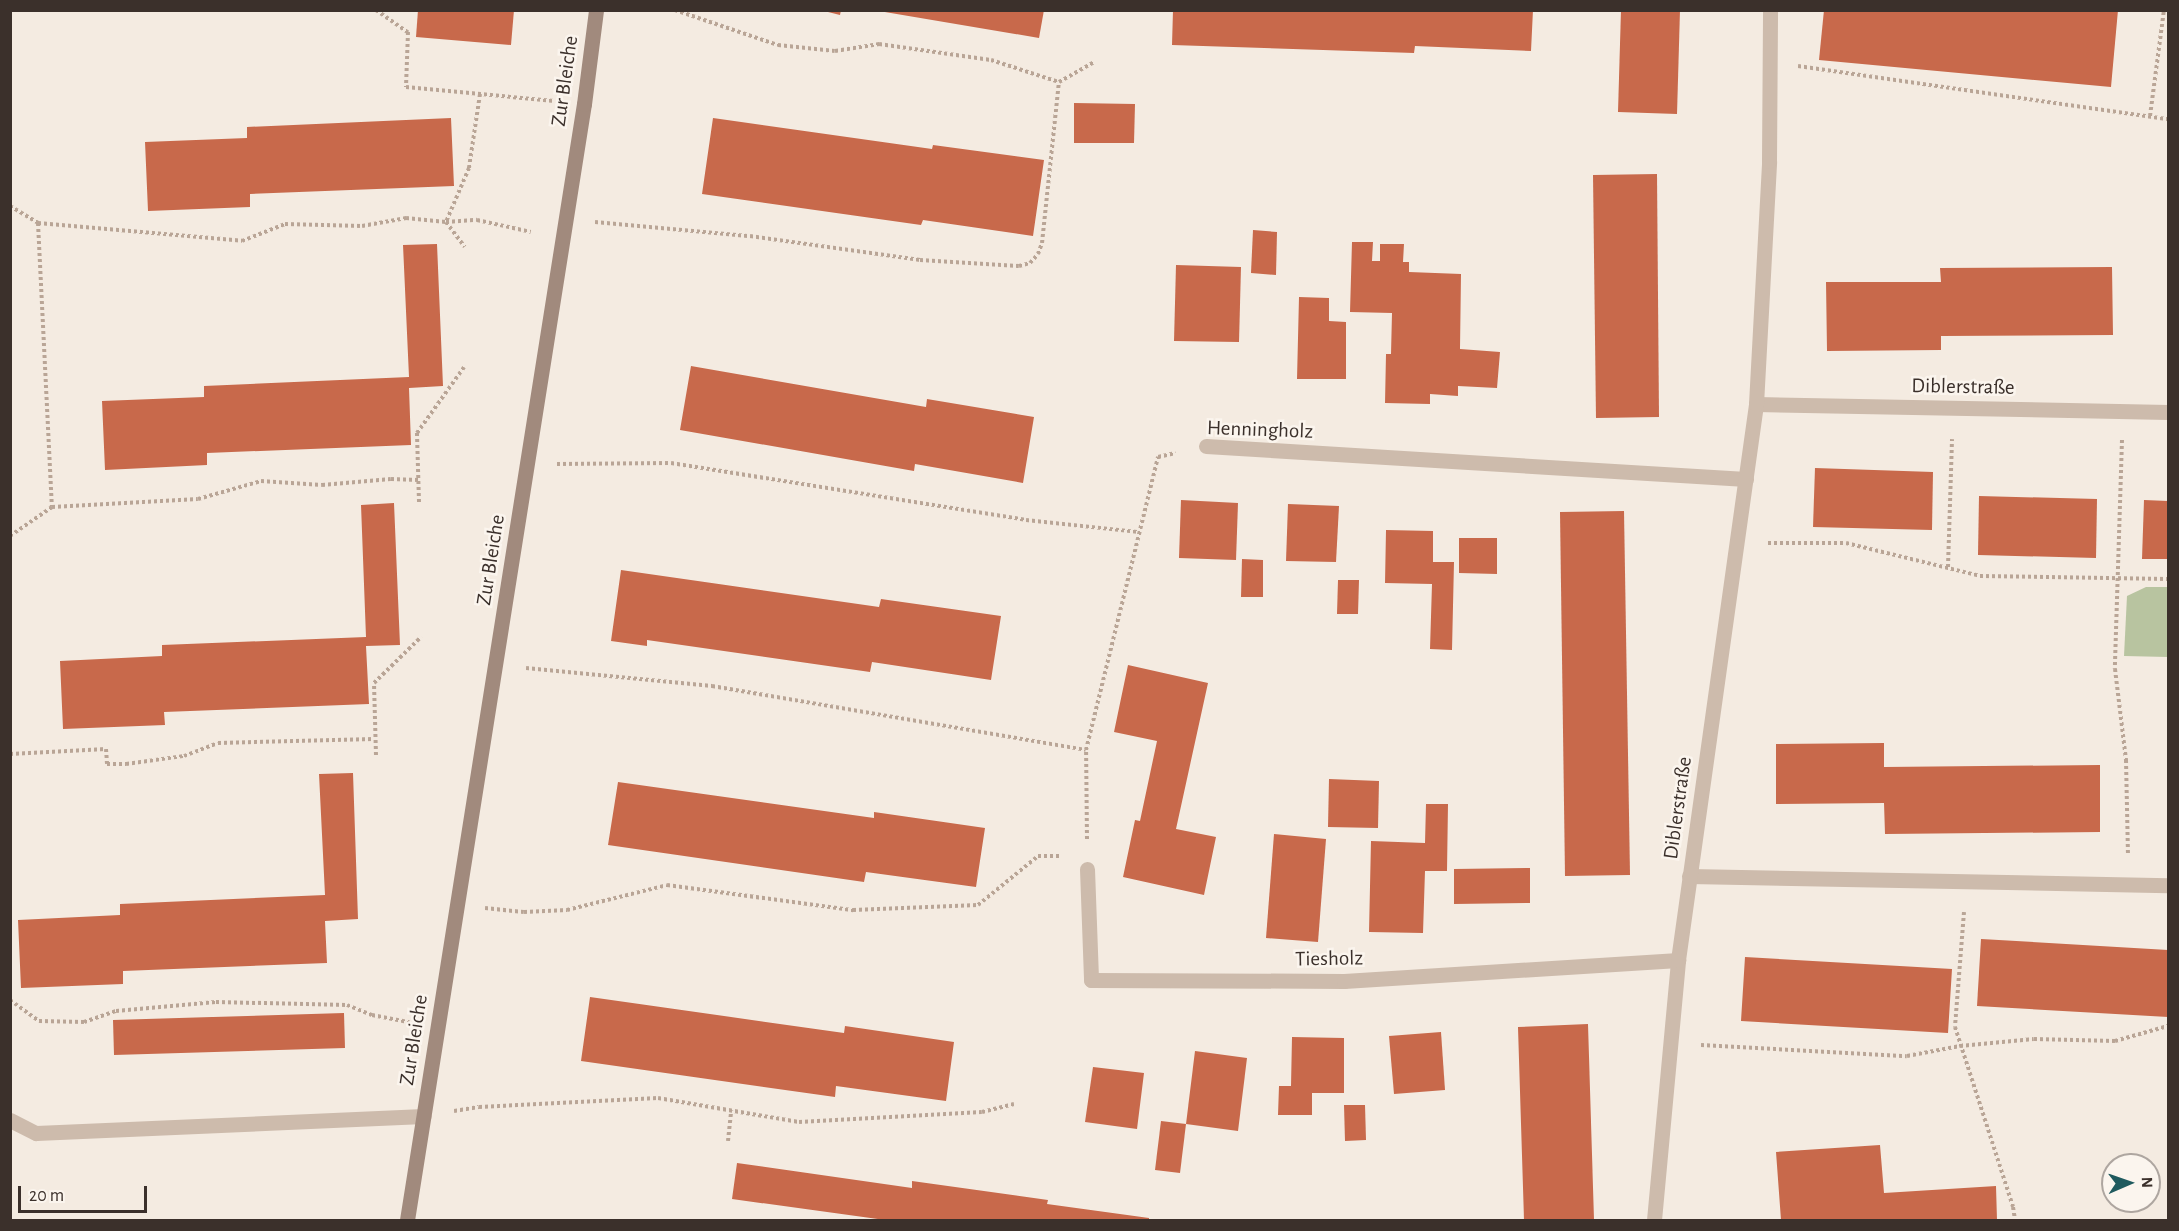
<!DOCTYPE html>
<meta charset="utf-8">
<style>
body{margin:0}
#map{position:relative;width:2179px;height:1231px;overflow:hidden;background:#f4ebe1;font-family:"Alegreya Sans",sans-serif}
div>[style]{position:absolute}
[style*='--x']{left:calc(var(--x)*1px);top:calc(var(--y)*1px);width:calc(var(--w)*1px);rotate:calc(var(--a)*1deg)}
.green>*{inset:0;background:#b8c4a0}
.building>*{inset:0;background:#c8694b}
.path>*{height:4px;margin-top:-2px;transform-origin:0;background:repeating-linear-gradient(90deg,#b9a596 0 3px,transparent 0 6px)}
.lane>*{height:15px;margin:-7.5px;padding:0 7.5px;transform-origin:7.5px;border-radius:7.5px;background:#cdbbac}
.street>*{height:15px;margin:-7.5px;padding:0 7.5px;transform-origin:7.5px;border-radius:7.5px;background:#cdbbac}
.secondary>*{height:15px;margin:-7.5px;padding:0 7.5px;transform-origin:7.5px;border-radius:7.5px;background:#a18a7d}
span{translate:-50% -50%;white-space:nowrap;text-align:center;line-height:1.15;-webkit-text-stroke:5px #fbf5ee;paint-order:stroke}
.street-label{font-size:21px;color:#3b302b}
.frame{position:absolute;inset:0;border:12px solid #3b302b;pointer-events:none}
.north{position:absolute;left:2101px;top:1153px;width:60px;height:60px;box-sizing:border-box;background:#fbf5ee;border:2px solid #aea6a0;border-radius:50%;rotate:88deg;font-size:16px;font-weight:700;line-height:24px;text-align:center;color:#3b302b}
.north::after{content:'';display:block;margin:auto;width:21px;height:27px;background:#1f5a5e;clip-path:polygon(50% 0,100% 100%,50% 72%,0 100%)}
.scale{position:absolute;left:18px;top:1186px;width:129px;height:27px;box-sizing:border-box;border:3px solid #3b302b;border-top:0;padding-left:8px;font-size:18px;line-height:21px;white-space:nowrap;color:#3b302b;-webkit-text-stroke:4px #fbf5ee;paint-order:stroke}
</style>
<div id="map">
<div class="green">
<div style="clip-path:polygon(2146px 587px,2168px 587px,2168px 657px,2124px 656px,2127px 596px)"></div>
</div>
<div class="building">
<div style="clip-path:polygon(418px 10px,514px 10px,511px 45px,416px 37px)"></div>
<div style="clip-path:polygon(820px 10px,841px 10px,840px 15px)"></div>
<div style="clip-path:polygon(873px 10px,1044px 10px,1039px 38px)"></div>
<div style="clip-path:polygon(1173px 10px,1533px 10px,1531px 51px,1415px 46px,1414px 53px,1172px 45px)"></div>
<div style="clip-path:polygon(1621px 10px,1680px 10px,1677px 114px,1618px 112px)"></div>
<div style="clip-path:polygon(1824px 10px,2118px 10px,2111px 87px,1819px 60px)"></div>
<div style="clip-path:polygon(1074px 103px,1135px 104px,1134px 143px,1074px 143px)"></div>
<div style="clip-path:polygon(451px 118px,454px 186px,250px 194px,250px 207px,148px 211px,145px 142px,247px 138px,247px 127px)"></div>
<div style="clip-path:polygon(713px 118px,932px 149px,933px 145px,1044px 160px,1033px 236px,923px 220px,921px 225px,702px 194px)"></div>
<div style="clip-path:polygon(1657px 174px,1659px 417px,1596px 418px,1593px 175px)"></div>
<div style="clip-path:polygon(1253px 230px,1277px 232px,1276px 275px,1251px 273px)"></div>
<div style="clip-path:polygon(1352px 242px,1373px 242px,1372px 261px,1380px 261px,1380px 244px,1404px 244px,1403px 262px,1409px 262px,1409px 272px,1461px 274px,1460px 349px,1500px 352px,1497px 388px,1458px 386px,1458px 396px,1430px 394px,1430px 404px,1385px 403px,1386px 354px,1391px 354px,1392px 313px,1350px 312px)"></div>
<div style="clip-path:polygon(437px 244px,443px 386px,409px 388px,411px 445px,207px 453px,207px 465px,105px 470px,102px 401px,204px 397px,204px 386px,409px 377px,403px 245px)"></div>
<div style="clip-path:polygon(1176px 265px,1241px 267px,1239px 342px,1174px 341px)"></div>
<div style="clip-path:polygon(2112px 267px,2113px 335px,1941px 336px,1941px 350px,1827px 351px,1826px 282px,1941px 282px,1940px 268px)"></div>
<div style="clip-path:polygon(1299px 297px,1329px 298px,1329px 321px,1346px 322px,1346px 379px,1297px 379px)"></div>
<div style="clip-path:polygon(691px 366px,926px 407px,927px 399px,1034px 417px,1023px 483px,915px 464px,914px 471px,680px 430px)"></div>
<div style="clip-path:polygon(1815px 468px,1933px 472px,1932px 530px,1813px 527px)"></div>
<div style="clip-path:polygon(1979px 496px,2097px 499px,2096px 558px,1978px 555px)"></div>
<div style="clip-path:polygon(1181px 500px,1238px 503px,1236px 560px,1179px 558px)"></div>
<div style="clip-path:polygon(2144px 500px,2168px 501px,2168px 559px,2142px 559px)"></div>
<div style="clip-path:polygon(394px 503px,400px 645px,366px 646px,369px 704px,164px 712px,165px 725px,63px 729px,60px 661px,162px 656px,162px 645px,366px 637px,361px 505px)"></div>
<div style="clip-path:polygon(1288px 504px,1339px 506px,1336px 562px,1286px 561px)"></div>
<div style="clip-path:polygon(1624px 511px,1630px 875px,1565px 876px,1560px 512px)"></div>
<div style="clip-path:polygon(1386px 530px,1433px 531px,1433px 562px,1454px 562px,1452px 650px,1430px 649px,1432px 584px,1385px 583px)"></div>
<div style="clip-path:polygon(1459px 538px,1497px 538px,1497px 574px,1459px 573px)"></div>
<div style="clip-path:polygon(1242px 559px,1263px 560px,1263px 597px,1241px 597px)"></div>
<div style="clip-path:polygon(621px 570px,879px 607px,881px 599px,1001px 616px,991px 680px,872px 662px,870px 672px,647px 640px,647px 646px,611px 641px)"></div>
<div style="clip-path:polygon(1338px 580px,1359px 580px,1358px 614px,1337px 614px)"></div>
<div style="clip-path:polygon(1128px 665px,1208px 683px,1176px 829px,1216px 837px,1204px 895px,1123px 877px,1135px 820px,1140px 821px,1157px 741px,1114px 732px)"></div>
<div style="clip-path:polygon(1884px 743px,1884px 767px,2100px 765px,2100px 832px,1885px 834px,1884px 803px,1776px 804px,1776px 744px)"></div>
<div style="clip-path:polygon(353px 773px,358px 919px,325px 921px,327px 963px,123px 971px,123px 984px,21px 988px,18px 920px,120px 915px,120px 904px,325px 895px,319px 774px)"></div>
<div style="clip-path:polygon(1329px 779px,1379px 781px,1378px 828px,1328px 827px)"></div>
<div style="clip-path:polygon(618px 782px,874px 818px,874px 812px,985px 828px,976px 887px,866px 872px,864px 882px,608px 845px)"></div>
<div style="clip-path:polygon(1426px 804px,1448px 804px,1447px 871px,1425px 871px,1423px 933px,1369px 932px,1371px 841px,1425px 843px)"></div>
<div style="clip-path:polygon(1274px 834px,1326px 839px,1318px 942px,1266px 938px)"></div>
<div style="clip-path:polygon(1530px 868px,1530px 903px,1454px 904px,1454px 869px)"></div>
<div style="clip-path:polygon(1981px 939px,2168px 950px,2168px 1017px,1977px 1006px)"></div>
<div style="clip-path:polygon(1745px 957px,1952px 969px,1948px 1033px,1741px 1021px)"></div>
<div style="clip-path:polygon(590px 997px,844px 1033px,845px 1026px,954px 1042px,946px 1101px,836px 1086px,835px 1097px,581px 1061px)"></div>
<div style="clip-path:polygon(344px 1013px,345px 1048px,114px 1055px,113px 1020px)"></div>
<div style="clip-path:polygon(1588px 1024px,1594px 1220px,1524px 1220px,1518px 1027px)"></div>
<div style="clip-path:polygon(1441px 1032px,1445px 1090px,1394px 1094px,1389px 1036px)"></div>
<div style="clip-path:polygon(1292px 1037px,1344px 1038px,1344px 1093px,1312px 1093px,1312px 1115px,1278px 1115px,1279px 1086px,1291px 1086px)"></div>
<div style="clip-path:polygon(1195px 1051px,1247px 1058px,1238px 1131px,1186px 1124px)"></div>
<div style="clip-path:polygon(1093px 1067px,1144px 1073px,1137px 1129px,1085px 1122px)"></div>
<div style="clip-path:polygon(1344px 1105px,1365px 1105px,1366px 1140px,1345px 1141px)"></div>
<div style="clip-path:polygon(1161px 1121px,1186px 1124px,1180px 1173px,1155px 1170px)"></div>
<div style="clip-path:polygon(1880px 1145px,1884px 1193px,1996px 1186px,1997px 1220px,1781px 1220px,1776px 1152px)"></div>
<div style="clip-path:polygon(737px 1163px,912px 1188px,912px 1181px,1048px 1200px,1047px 1204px,1149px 1218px,1149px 1220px,885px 1220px,732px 1199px)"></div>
</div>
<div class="path">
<div style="--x:376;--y:10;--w:39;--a:35"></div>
<div style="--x:408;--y:32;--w:55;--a:92.1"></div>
<div style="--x:406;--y:87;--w:149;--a:5.4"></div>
<div style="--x:675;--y:10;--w:109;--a:18.8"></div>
<div style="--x:778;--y:45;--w:57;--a:6"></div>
<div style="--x:835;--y:51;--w:45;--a:-9"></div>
<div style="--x:879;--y:44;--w:113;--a:8.1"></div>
<div style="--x:991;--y:60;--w:71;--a:17.9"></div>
<div style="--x:1059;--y:82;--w:40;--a:-29.7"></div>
<div style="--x:1798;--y:66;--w:374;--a:8.2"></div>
<div style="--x:480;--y:94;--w:75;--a:98.5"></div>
<div style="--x:469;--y:168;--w:59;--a:113.1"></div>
<div style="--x:446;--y:222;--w:31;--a:-4"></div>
<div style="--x:477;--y:220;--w:55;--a:12.5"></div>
<div style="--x:2150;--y:116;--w:107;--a:-82.5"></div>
<div style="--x:10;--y:206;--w:33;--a:31"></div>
<div style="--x:38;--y:223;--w:284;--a:87.2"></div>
<div style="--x:52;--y:507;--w:51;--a:145.4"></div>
<div style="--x:595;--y:222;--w:156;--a:5.2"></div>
<div style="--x:750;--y:236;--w:172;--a:8"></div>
<div style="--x:920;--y:260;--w:99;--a:3.5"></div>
<div style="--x:1019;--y:266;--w:11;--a:-15"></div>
<div style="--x:1030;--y:263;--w:12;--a:-48"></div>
<div style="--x:1038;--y:254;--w:12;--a:-70"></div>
<div style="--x:1042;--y:243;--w:162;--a:-84"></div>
<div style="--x:38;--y:223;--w:205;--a:5"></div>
<div style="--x:242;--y:241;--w:46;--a:-21.6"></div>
<div style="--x:285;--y:224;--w:77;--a:1.5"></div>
<div style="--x:362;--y:226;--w:45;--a:-10.3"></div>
<div style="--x:406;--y:218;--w:40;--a:5.7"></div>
<div style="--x:446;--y:222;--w:31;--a:53"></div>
<div style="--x:2122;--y:440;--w:229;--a:91.8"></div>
<div style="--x:2115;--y:669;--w:92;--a:83.1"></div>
<div style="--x:2126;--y:760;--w:95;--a:88.8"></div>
<div style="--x:557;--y:464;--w:114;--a:-0.5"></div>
<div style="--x:671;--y:463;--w:360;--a:9.1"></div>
<div style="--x:1026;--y:520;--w:114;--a:6.1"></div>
<div style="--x:419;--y:502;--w:69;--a:-91.7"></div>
<div style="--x:417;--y:433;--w:81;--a:-54.5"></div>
<div style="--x:52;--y:507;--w:146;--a:-3.1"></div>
<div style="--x:198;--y:499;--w:66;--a:-15.9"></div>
<div style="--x:261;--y:481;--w:61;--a:3.8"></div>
<div style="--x:322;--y:485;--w:69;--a:-5"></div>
<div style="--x:391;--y:479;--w:27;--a:2"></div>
<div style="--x:1768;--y:543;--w:78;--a:0"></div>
<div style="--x:1846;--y:543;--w:138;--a:13.8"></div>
<div style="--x:1980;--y:576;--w:188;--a:0.9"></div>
<div style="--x:1948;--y:567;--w:128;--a:-88.2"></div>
<div style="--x:526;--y:668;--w:187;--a:5.5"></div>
<div style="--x:712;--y:686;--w:379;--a:9.7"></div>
<div style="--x:10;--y:754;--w:96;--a:-3"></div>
<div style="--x:106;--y:749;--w:15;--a:86"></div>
<div style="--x:107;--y:764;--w:19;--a:0"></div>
<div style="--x:126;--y:764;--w:59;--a:-7.9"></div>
<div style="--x:184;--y:756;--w:36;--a:-21"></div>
<div style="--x:218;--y:743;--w:156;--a:-1.5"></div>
<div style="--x:376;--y:755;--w:72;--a:-91.6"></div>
<div style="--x:374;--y:683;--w:66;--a:-44.4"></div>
<div style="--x:1087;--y:839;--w:89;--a:-90.6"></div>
<div style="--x:1086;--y:750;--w:302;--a:-76.2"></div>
<div style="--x:1158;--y:457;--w:18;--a:-13"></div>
<div style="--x:485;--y:908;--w:39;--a:6"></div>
<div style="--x:524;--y:912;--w:43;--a:-2.7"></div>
<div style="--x:567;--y:910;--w:103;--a:-14"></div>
<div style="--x:667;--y:885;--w:188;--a:7.7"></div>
<div style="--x:853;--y:910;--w:125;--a:-2.3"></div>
<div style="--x:978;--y:905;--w:77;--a:-39.2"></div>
<div style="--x:1038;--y:856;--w:23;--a:0"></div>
<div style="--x:1964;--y:912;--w:115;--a:94.5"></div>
<div style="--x:1955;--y:1027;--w:189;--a:72.1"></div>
<div style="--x:2013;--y:1207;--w:13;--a:81"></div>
<div style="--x:10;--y:1000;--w:36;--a:36"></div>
<div style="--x:39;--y:1021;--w:45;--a:1.3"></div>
<div style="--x:84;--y:1022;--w:34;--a:-19"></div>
<div style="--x:116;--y:1011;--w:100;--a:-5.1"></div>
<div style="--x:216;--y:1002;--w:131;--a:1.3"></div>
<div style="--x:347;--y:1005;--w:27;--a:22"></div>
<div style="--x:372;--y:1015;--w:38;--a:11"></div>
<div style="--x:1701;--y:1045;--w:206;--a:3.1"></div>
<div style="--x:1907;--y:1056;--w:54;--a:-10.7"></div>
<div style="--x:1960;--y:1046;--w:74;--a:-5.4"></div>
<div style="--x:2034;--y:1039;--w:81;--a:1.4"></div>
<div style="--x:2115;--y:1041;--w:55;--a:-15.8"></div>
<div style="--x:454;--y:1111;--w:25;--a:-9"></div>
<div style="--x:479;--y:1107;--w:179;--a:-2.9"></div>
<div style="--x:658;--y:1098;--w:143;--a:9.7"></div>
<div style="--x:799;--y:1122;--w:183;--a:-3.1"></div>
<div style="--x:982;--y:1112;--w:33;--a:-14"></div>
<div style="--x:728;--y:1141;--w:31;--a:-84"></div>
</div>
<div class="lane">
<div style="--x:1087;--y:869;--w:111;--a:87.9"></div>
<div style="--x:1689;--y:876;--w:479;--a:1.1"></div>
</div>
<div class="street">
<div style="--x:1756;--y:404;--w:412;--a:1.1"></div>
<div style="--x:1206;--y:446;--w:541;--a:3.5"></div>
<div style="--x:1091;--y:980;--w:253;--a:0.2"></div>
<div style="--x:1344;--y:981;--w:335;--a:-3.6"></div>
<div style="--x:10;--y:1120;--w:29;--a:27"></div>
<div style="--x:36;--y:1133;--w:388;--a:-2.5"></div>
<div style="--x:1654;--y:1220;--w:261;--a:-84.7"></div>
<div style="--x:1678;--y:960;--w:561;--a:-82.01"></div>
<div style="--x:1756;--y:404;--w:243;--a:-86.9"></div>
<div style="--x:1769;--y:161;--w:151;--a:-89.6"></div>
</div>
<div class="secondary">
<div style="--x:407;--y:1220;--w:1130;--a:-80.99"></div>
<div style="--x:584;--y:104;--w:95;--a:-82.7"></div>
</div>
<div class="street-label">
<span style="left:565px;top:81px;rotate:-82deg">Zur Bleiche</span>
<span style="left:1963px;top:387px;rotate:1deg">Diblerstraße</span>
<span style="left:1260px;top:430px;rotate:2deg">Henningholz</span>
<span style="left:491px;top:560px;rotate:-81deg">Zur Bleiche</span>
<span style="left:1678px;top:808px;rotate:-82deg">Diblerstraße</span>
<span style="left:1329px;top:959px;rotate:-1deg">Tiesholz</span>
<span style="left:414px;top:1040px;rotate:-81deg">Zur Bleiche</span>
</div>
<div class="frame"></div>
<div class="north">N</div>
<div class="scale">20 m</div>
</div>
